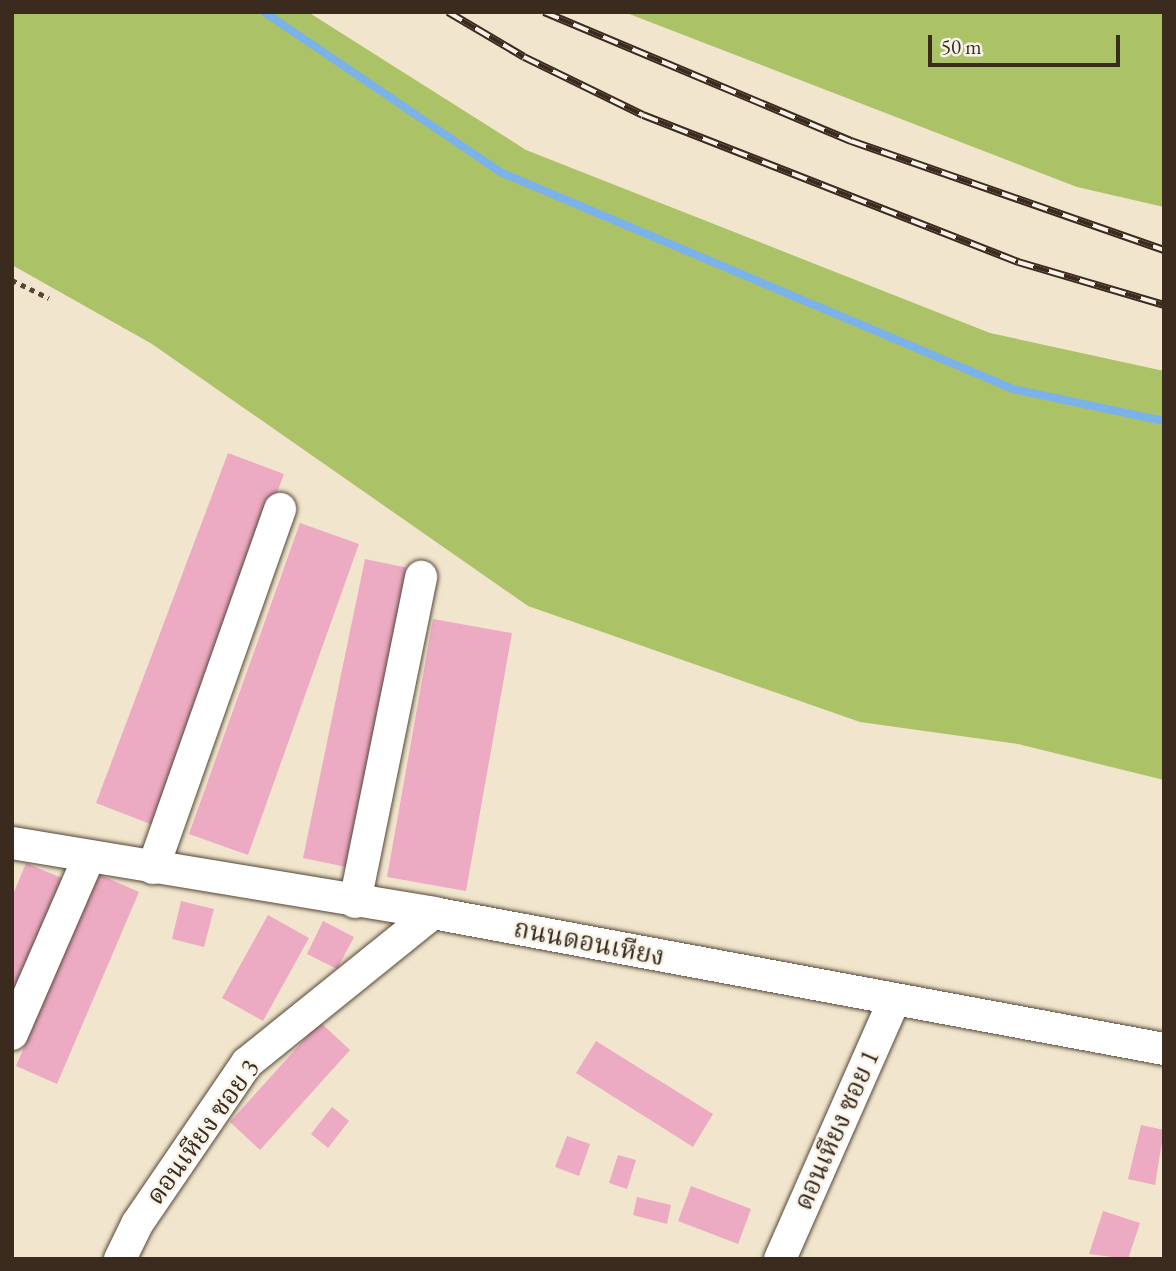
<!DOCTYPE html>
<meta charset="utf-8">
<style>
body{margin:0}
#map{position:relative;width:1176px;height:1271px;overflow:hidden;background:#f1e6cd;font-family:"EB Garamond","Noto Serif Thai",serif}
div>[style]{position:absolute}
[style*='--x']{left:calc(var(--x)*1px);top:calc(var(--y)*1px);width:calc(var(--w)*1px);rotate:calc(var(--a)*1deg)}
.green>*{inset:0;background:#acc267}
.stream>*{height:8px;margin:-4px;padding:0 4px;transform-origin:4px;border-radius:4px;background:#7bb2ea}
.building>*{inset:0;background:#edaac3}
.path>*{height:4.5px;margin-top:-2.25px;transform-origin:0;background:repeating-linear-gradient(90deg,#564638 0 5px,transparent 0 10px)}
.roads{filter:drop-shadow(0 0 2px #564638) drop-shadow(0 0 2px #564638)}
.minor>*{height:32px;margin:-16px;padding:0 16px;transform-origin:16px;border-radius:16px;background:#fff}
.rail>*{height:8px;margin-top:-4px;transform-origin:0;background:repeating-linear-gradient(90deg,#f7f3e8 0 16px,#3b2a1e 0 32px);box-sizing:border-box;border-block:2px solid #3b2a1e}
span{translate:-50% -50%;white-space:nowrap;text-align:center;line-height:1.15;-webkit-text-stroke:5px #f7f3e8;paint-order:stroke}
.street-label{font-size:26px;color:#3b2a1e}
.frame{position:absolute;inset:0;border:14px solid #3b2a1e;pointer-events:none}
.scale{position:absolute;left:928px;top:35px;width:192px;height:32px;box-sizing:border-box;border:4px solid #3b2a1e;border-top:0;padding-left:9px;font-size:21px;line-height:24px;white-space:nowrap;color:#3b2a1e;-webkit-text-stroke:5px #f7f3e8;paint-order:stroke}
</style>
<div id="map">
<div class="green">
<div style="clip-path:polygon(12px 12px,308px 12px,526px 150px,990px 333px,1164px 371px,1164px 780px,1018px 744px,860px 722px,528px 606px,152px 344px,12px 265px)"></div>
<div style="clip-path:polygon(624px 12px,1164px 12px,1164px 207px,1077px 187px)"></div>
</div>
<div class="stream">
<div style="--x:264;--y:12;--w:285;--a:34.1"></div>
<div style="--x:500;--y:172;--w:557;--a:22.93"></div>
<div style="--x:1013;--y:389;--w:154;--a:12"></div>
</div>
<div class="building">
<div style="clip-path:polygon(228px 453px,284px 474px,153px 825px,96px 803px)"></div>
<div style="clip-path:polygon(300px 523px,359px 544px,248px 855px,189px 834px)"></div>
<div style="clip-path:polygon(365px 559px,418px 570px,356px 869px,303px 858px)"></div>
<div style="clip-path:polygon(433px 619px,512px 633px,466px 891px,387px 877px)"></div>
<div style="clip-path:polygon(26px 863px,71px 882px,12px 1020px,12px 897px)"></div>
<div style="clip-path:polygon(98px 874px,139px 892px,57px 1084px,16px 1066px)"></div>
<div style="clip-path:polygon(181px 901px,214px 909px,204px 947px,172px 939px)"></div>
<div style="clip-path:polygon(268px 915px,309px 938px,263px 1021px,222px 998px)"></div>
<div style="clip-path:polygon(323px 921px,354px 937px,337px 969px,307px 954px)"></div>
<div style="clip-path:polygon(320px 1022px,350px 1050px,260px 1150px,230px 1122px)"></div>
<div style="clip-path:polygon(596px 1041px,713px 1114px,693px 1147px,576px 1073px)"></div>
<div style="clip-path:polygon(332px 1107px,349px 1121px,328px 1148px,311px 1134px)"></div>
<div style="clip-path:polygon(1141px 1125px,1164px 1130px,1155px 1185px,1128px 1179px)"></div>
<div style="clip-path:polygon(567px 1136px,590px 1144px,579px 1176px,555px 1167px)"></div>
<div style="clip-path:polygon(618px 1155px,636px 1160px,627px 1189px,609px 1183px)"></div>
<div style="clip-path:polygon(691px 1186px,751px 1209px,738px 1244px,678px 1221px)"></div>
<div style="clip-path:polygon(637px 1197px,671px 1205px,667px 1224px,633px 1215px)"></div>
<div style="clip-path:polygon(1103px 1211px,1140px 1223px,1128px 1259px,1089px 1254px)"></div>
</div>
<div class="path">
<div style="--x:12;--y:280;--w:41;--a:25.9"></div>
</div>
<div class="roads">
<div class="minor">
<div style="--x:12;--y:843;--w:427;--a:9.4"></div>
<div style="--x:433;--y:913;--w:744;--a:10.54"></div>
<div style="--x:153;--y:868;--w:381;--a:-70.5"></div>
<div style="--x:355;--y:902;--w:332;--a:-78.5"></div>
<div style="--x:12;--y:1034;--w:193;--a:-66.5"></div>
<div style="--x:120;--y:1259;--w:39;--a:-64"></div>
<div style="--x:137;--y:1224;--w:195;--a:-55.7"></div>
<div style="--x:247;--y:1063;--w:239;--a:-38.9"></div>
<div style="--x:780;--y:1259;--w:282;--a:-66.2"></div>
</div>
</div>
<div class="rail">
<div style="--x:448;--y:12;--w:88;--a:30.6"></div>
<div style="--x:524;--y:57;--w:132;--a:26"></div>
<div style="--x:643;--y:115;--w:403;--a:21.4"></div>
<div style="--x:1018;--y:262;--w:152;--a:16.4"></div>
<div style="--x:544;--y:12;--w:333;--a:22.8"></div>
<div style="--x:851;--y:141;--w:331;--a:19.2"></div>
</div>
<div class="street-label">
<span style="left:589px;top:943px;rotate:11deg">ถนนดอนเหียง</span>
<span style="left:837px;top:1130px;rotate:-66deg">ดอนเหียง ซอย 1</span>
<span style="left:203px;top:1132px;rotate:-54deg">ดอนเหียง ซอย 3</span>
</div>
<div class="frame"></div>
<div class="scale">50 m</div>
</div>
